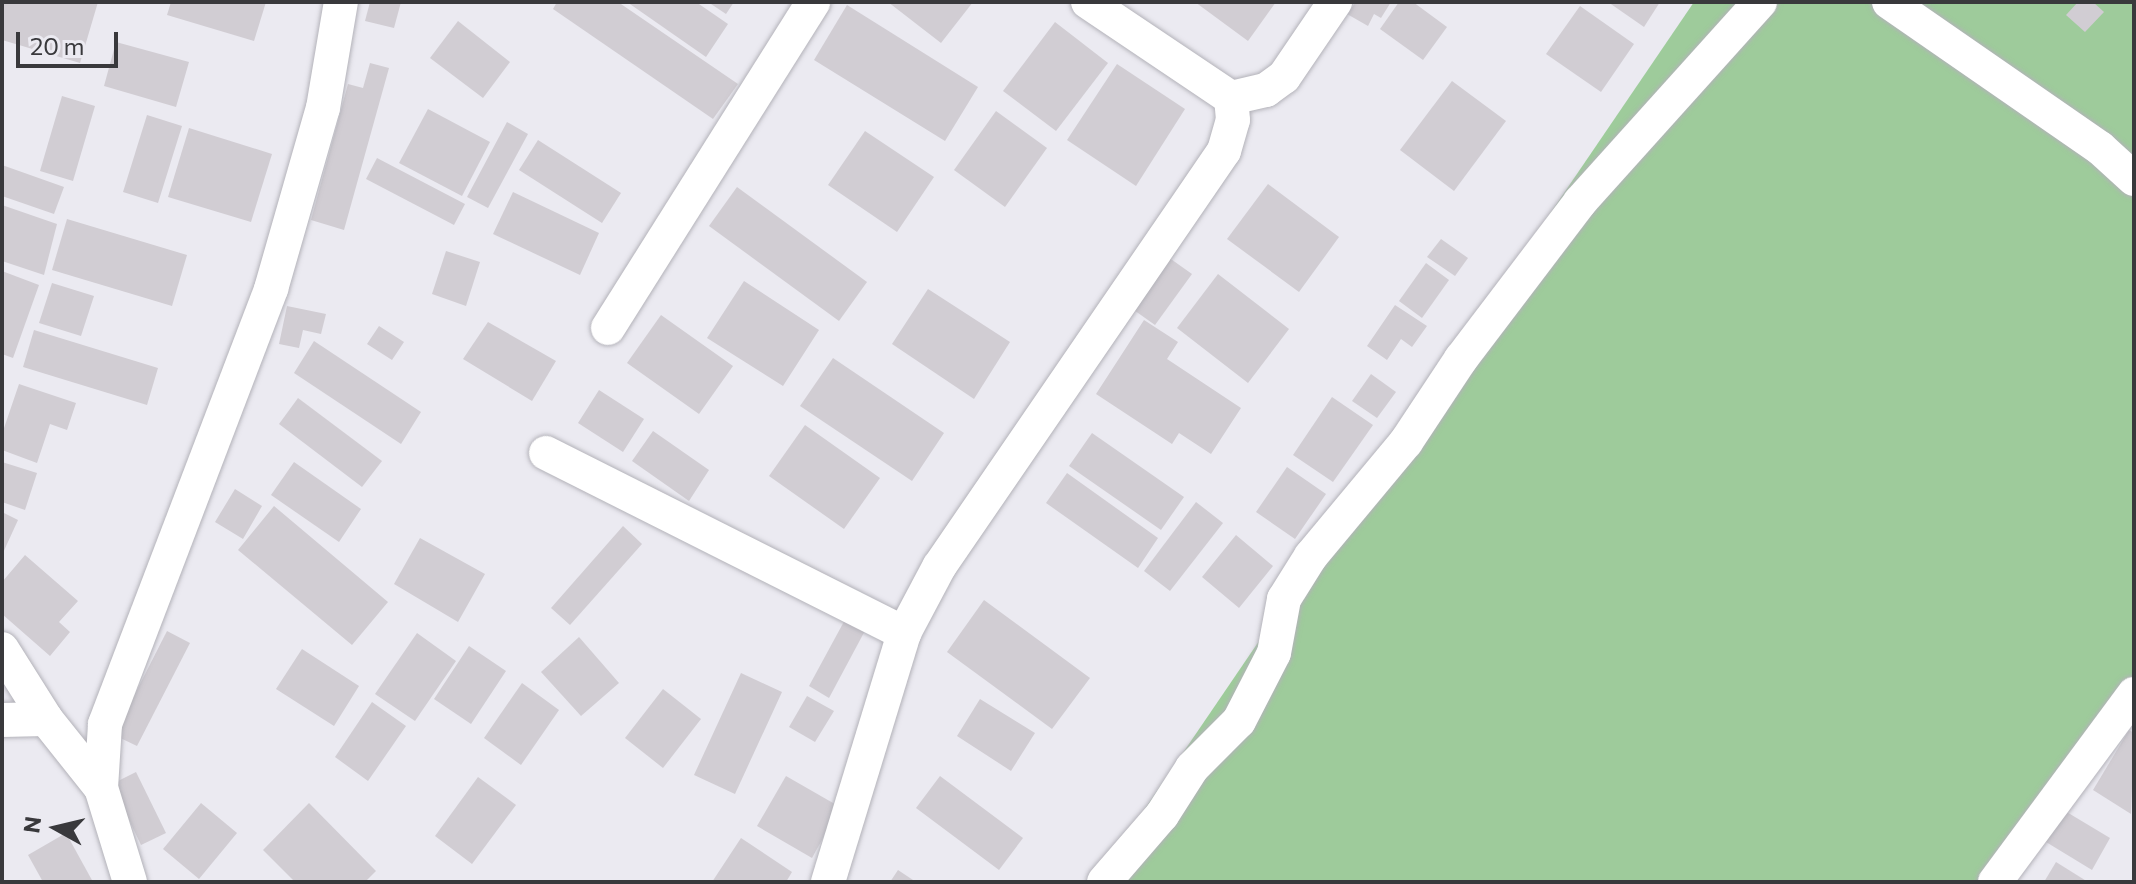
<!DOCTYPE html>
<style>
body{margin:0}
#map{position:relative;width:2136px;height:884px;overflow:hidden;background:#ebeaf1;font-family:Commissioner,sans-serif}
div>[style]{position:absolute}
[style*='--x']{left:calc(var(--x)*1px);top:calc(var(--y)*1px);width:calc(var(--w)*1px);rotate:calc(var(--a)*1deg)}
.green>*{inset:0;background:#9ecb9b}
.building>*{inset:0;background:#d1cdd3}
.roads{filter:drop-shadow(0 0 2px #b3b2b9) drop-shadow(0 0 2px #b3b2b9)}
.street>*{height:34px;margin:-17px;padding:0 17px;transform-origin:17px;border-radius:17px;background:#fff}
span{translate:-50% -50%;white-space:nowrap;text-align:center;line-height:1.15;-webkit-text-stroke:7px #ebeaf1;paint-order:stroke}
.frame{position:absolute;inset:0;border:4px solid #39393c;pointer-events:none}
.north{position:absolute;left:16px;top:788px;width:80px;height:80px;-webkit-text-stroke:6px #ebeaf1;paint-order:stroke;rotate:278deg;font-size:22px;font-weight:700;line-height:32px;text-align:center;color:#39393c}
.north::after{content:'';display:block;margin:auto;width:28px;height:36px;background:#39393c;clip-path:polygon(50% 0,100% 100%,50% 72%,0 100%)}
.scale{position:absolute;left:16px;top:32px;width:102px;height:36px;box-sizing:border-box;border:4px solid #39393c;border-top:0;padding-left:10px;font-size:24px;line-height:28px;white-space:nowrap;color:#39393c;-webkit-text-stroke:6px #ebeaf1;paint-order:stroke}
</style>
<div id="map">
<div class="green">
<div style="clip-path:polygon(1694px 2px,2134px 2px,2134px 676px,1980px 882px,1095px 882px)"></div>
</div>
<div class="building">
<div style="clip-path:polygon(2px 2px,98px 2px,80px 63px,2px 40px)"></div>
<div style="clip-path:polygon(171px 2px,266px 2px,254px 41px,167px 15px)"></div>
<div style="clip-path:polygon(370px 2px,401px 2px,394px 28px,365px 21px)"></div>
<div style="clip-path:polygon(557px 2px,618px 2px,738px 84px,713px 119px,553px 9px)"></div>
<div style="clip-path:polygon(627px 2px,696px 2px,728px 24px,706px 57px)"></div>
<div style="clip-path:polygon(708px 2px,734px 2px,726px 14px)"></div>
<div style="clip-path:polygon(888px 2px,973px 2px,941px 43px)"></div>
<div style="clip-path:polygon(1195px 2px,1276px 2px,1248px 41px)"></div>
<div style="clip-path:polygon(1356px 2px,1391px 2px,1381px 18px,1374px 14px,1368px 26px,1347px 14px)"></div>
<div style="clip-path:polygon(1399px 2px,1413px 2px,1447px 27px,1423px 60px,1380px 29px)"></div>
<div style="clip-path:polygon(1608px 2px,1660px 2px,1644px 27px)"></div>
<div style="clip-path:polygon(2078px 2px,2093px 2px,2104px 12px,2085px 32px,2066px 15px)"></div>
<div style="clip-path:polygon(847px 5px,978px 87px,945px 141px,814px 60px)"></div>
<div style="clip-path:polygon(1580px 6px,1634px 44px,1601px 92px,1546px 54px)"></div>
<div style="clip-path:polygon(458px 21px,510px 62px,483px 98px,430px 58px)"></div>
<div style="clip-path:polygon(1055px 22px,1108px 63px,1056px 131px,1003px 91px)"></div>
<div style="clip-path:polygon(116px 42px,189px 62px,176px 107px,104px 86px)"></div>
<div style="clip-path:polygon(370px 63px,389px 68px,344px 230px,311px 220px,348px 84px,363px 88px)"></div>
<div style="clip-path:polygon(1117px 64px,1185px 109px,1136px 186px,1067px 140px)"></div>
<div style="clip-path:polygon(1452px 81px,1506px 121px,1454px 191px,1400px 150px)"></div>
<div style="clip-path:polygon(62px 96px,95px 106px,73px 181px,40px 171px)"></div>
<div style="clip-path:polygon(428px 109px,490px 142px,462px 196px,399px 163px)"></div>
<div style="clip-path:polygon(996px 111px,1047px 148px,1005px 207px,954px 170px)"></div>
<div style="clip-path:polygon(147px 115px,182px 126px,158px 203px,123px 192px)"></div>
<div style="clip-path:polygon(507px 122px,528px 134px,488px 208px,467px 197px)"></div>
<div style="clip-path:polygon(189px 128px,272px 154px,251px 222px,168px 197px)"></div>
<div style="clip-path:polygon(865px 131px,934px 177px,897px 232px,828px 185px)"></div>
<div style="clip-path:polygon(538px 140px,621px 193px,602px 223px,519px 170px)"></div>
<div style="clip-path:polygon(377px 158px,465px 204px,454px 225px,366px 179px)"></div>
<div style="clip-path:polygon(2px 165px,64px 187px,54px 214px,2px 196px)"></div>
<div style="clip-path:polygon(1268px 184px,1339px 237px,1299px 292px,1227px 239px)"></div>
<div style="clip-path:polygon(737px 187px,867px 282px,839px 321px,709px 226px)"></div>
<div style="clip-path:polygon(513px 192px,599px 233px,580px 275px,493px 234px)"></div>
<div style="clip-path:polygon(2px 205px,57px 224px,44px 275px,2px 261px)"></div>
<div style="clip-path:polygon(67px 219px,187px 255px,172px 306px,52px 270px)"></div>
<div style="clip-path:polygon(1441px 239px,1468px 258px,1455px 276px,1427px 257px)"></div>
<div style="clip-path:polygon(446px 251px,480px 262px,466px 306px,432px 294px)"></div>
<div style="clip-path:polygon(1168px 257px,1192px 274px,1155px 325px,1131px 308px)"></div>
<div style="clip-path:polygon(1426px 263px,1449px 280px,1422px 318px,1399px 301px)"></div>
<div style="clip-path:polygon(2px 271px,39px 285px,13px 358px,2px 354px)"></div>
<div style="clip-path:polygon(1218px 274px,1289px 329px,1248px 383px,1177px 328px)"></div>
<div style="clip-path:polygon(744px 281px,819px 330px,783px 386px,707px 338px)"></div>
<div style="clip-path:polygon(52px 283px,94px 296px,81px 336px,39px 323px)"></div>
<div style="clip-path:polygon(928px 289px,1010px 342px,974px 399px,892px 344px)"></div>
<div style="clip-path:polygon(1395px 305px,1427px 326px,1412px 347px,1401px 339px,1387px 360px,1367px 346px)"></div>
<div style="clip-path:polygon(287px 306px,326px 314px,321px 334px,303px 330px,299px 348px,279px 344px)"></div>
<div style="clip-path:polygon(661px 315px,733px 366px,699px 414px,627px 363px)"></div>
<div style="clip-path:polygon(1144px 320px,1178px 342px,1167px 359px,1241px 408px,1211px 454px,1179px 433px,1172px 444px,1096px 394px)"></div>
<div style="clip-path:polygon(488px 322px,556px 361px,532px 401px,463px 359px)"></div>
<div style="clip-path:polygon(379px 326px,404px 342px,392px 360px,367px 344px)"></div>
<div style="clip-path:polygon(34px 330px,158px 368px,147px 405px,23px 367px)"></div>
<div style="clip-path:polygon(314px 341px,421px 412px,401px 444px,294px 373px)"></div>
<div style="clip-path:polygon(833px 358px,944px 433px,912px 481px,800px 406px)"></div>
<div style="clip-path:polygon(1371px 374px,1396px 392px,1377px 418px,1352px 401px)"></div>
<div style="clip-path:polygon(19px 384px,76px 403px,67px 430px,50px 424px,37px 463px,2px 450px,2px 434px)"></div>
<div style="clip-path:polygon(599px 390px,644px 419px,623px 452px,578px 423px)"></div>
<div style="clip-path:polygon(1332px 397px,1373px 425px,1333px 482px,1293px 455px)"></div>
<div style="clip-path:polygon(298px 398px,382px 461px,362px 487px,279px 424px)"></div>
<div style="clip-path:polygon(805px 425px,880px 478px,844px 529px,769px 476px)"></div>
<div style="clip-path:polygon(653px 431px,709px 470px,689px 501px,632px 461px)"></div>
<div style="clip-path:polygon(1092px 433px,1184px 497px,1161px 530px,1069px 466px)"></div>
<div style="clip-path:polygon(2px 462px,37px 473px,25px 510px,2px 502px)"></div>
<div style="clip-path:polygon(294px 462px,361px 509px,339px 542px,271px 495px)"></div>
<div style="clip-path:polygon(1287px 467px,1326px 494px,1295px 539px,1256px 512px)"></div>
<div style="clip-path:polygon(1067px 473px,1158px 538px,1138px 568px,1046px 503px)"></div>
<div style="clip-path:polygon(235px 489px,262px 506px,243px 539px,215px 522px)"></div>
<div style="clip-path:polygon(1196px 502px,1223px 523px,1170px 591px,1144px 571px)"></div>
<div style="clip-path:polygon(274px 506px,388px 602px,352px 645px,238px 550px)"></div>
<div style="clip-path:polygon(2px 512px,18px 520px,2px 555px)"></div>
<div style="clip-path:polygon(623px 526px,642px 544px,570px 625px,551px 608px)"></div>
<div style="clip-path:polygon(1236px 535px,1273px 566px,1239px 608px,1202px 577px)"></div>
<div style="clip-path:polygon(420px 538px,485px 574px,458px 622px,394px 584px)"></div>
<div style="clip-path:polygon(25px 555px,78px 601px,59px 622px,70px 632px,50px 656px,2px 614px,2px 582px)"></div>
<div style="clip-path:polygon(984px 600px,1090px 678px,1052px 729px,947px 652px)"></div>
<div style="clip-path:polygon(847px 616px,867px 627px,829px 698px,809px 686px)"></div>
<div style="clip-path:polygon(167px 631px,190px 643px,137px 746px,114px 735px)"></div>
<div style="clip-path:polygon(417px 633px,456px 661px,415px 721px,375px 694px)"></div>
<div style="clip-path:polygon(579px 637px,619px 683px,581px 716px,541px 672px)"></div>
<div style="clip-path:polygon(469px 646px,506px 671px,471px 724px,434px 699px)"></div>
<div style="clip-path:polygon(302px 649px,359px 686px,334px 726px,276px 689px)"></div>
<div style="clip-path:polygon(741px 673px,782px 692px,735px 794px,694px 775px)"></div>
<div style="clip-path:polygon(522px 683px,559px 710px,521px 765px,484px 738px)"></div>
<div style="clip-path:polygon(663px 689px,701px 719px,663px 768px,625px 738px)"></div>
<div style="clip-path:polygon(807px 696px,834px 711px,815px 742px,789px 727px)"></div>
<div style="clip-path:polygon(980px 699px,1035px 733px,1011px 771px,957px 736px)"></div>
<div style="clip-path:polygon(372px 702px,406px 726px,368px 781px,335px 757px)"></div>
<div style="clip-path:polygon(2129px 730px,2134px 733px,2131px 814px,2093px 790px)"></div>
<div style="clip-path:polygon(136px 772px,166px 833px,141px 845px,112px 784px)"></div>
<div style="clip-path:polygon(786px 776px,840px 807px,812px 858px,757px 826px)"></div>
<div style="clip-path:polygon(940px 776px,1023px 838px,999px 870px,916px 808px)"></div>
<div style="clip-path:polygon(478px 777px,516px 805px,472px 864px,435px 836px)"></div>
<div style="clip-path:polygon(201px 803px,237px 833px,199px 879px,163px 849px)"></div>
<div style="clip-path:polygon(309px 803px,376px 871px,365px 882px,295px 882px,263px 850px)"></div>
<div style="clip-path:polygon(2065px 811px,2110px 838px,2092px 870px,2046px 842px)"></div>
<div style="clip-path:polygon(66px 833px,93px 882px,43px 882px,28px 855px)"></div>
<div style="clip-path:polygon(741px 838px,792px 872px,786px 882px,712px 882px)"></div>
<div style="clip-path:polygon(2056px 862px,2088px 882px,2044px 882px)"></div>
<div style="clip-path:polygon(898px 870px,916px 882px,890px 882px)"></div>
</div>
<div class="roads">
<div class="street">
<div style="--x:1088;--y:2;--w:172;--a:33.9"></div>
<div style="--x:1231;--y:98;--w:36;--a:-13"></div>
<div style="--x:1266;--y:90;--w:22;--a:-36"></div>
<div style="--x:1284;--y:77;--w:91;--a:-55.8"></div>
<div style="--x:1889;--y:2;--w:257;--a:34.7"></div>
<div style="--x:2100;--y:148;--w:46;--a:42.4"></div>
<div style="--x:608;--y:328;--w:385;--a:-57.8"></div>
<div style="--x:546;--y:453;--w:401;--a:26.7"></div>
<div style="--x:2;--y:649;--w:83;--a:57.8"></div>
<div style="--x:46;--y:719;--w:88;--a:51.4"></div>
<div style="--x:2;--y:720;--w:44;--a:-1.3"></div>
<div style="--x:130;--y:882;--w:98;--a:-107.1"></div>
<div style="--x:101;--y:788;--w:64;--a:-86.4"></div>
<div style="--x:105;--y:724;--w:466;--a:-69.1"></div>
<div style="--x:271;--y:289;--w:188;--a:-74"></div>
<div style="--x:323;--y:108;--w:108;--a:-80.4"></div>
<div style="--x:828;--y:882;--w:260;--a:-73"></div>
<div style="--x:904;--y:633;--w:75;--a:-62.1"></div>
<div style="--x:939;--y:567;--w:504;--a:-55.59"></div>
<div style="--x:1224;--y:151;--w:32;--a:-74"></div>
<div style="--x:1233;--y:120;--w:22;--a:-95"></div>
<div style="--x:1104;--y:882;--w:89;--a:-49.1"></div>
<div style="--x:1162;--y:815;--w:56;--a:-57.4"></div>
<div style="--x:1192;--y:768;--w:66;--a:-45"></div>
<div style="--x:1239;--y:721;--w:76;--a:-62.8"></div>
<div style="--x:1274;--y:653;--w:55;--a:-79.5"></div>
<div style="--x:1284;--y:599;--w:51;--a:-57.9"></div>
<div style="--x:1311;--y:556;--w:148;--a:-50.2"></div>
<div style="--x:1406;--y:442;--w:100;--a:-56.5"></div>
<div style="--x:1461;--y:359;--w:197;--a:-52.8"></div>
<div style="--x:1580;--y:202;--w:269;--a:-48"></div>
<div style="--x:1995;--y:882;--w:234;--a:-53.5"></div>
</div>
</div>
<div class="frame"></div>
<div class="north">N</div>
<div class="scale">20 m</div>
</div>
